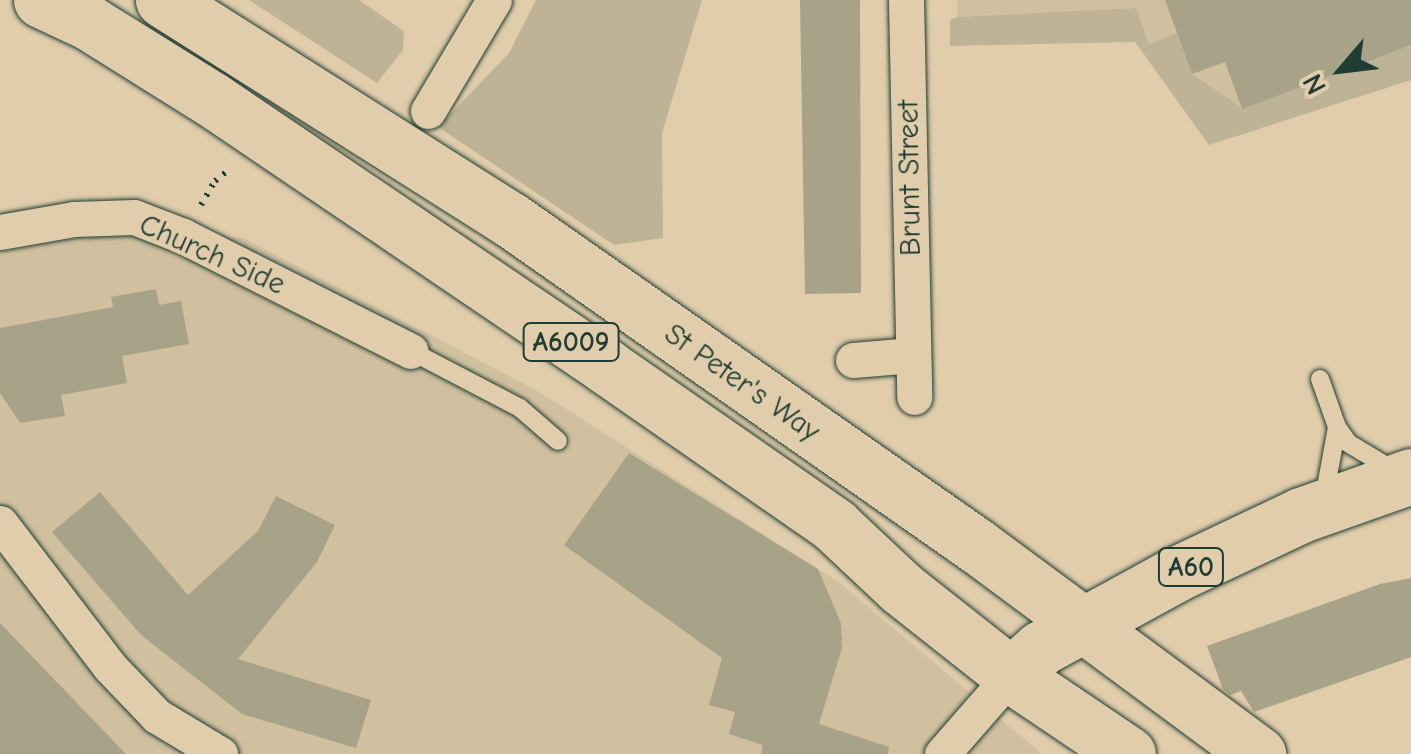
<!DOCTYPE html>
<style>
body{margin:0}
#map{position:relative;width:1411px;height:754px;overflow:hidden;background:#e1cdab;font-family:"Comic Neue",sans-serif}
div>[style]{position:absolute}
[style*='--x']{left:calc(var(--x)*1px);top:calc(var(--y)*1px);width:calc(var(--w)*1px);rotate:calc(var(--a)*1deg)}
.built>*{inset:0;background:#d0c0a0}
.green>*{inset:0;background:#beb396}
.building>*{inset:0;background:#a8a288}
.path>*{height:6px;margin-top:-3px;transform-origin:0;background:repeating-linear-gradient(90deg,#1f3d34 0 2.5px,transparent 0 10.5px)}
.roads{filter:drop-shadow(0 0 2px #1f3d34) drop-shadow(0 0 2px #1f3d34)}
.lane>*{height:18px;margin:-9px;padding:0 9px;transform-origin:9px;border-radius:9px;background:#e1cdab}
.street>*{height:35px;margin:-17.5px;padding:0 17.5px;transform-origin:17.5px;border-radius:17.5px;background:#e1cdab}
.highway>*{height:55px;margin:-27.5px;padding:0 27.5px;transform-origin:27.5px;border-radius:27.5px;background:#e1cdab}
span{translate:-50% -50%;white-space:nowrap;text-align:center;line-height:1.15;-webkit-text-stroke:8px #e1cdab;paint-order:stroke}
.shield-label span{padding:2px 8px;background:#e1cdab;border:2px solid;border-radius:8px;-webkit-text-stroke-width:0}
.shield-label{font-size:28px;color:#1f3d34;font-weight:700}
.street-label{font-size:30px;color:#1f3d34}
.north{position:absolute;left:1291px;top:20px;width:100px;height:100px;-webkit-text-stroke:8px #e1cdab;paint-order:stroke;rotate:242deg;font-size:28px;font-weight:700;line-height:40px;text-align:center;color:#1f3d34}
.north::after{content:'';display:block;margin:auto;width:35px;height:45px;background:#1f3d34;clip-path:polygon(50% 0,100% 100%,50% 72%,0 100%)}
</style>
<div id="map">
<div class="built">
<div style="clip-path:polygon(957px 0,1411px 0,1411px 45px,1242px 109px,1149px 44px,1136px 8px,957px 17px)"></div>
<div style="clip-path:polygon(120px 230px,243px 238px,536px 390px,840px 583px,1042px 754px,0 754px,0 252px)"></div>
</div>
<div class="green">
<div style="clip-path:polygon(249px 0,359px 0,404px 31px,403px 50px,377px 83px)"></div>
<div style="clip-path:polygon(536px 0,702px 0,662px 133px,663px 238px,614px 245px,438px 127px,509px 53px)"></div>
<div style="clip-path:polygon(1136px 8px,1149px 44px,1177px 33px,1192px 74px,1242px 108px,1411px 45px,1411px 80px,1209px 145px,1135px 42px,950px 46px,950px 20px,957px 17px)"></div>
</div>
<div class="building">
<div style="clip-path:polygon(800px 0,860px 0,861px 293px,805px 294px)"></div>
<div style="clip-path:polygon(1165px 0,1411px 0,1411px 45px,1242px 109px,1225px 62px,1192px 74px)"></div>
<div style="clip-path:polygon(156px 289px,159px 305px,181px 301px,189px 344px,122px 356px,127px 383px,61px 395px,65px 416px,20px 423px,0 393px,0 328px,113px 307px,111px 297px)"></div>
<div style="clip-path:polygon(629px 453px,818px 569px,841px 623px,842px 648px,819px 724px,889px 747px,888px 754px,761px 754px,763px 745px,729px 734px,735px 712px,709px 705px,722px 658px,564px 545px)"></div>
<div style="clip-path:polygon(100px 492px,188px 595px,258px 531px,276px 496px,335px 525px,317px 562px,238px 659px,371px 700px,356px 748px,242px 714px,141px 635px,52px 532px)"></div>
<div style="clip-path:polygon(1411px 578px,1411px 657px,1254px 712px,1241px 691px,1230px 695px,1223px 689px,1207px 646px,1380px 584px)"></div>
<div style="clip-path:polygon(0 623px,126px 754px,0 754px)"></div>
</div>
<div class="path">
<div style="--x:201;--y:205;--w:28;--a:-60"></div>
<div style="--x:215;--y:181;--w:19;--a:-39"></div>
</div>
<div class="roads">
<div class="lane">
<div style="--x:411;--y:351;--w:123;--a:27.6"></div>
<div style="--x:520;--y:408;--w:50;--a:41"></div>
<div style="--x:1320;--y:379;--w:51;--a:70.5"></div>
<div style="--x:1337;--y:427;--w:19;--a:55"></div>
<div style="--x:1348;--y:443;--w:52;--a:31"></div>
<div style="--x:1317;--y:496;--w:13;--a:-45"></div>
<div style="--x:1326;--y:487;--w:61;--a:-79.6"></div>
</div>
<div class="street">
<div style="--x:906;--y:0;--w:397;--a:88.8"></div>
<div style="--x:428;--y:111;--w:129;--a:-59.3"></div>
<div style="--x:0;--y:232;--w:75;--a:-10"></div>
<div style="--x:74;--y:219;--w:60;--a:-1.9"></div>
<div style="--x:134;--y:217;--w:53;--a:21.2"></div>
<div style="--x:183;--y:236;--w:255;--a:26.8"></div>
<div style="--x:853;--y:360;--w:60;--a:-4.8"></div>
<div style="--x:0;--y:523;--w:181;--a:52.6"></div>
<div style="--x:110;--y:667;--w:68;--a:46.2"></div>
<div style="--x:157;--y:716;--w:74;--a:31.1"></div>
<div style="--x:942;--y:754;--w:105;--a:-48.9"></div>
</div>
<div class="highway">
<div style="--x:41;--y:0;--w:52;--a:25.1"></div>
<div style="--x:88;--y:22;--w:147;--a:32"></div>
<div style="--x:213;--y:100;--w:476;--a:34.1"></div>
<div style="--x:607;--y:367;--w:277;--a:34.8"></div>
<div style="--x:834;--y:525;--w:92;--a:43.2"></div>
<div style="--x:901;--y:588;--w:140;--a:38.3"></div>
<div style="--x:1011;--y:675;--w:141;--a:34"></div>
<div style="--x:163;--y:0;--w:412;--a:32.3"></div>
<div style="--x:511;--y:220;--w:569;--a:34.98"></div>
<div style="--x:977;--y:546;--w:350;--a:36.5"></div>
<div style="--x:1011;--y:675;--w:40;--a:-42"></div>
<div style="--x:1041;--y:648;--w:154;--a:-28.7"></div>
<div style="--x:1176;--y:574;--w:138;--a:-25.3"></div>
<div style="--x:1301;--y:515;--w:117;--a:-19.5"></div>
</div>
</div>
<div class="shield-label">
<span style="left:571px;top:342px">A6009</span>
<span style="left:1191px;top:567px">A60</span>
</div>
<div class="street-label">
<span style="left:910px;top:178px;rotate:-91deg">Brunt Street</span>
<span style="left:212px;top:255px;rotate:24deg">Church Side</span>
<span style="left:742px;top:383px;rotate:35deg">St Peter's Way</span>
</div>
<div class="north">N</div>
</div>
